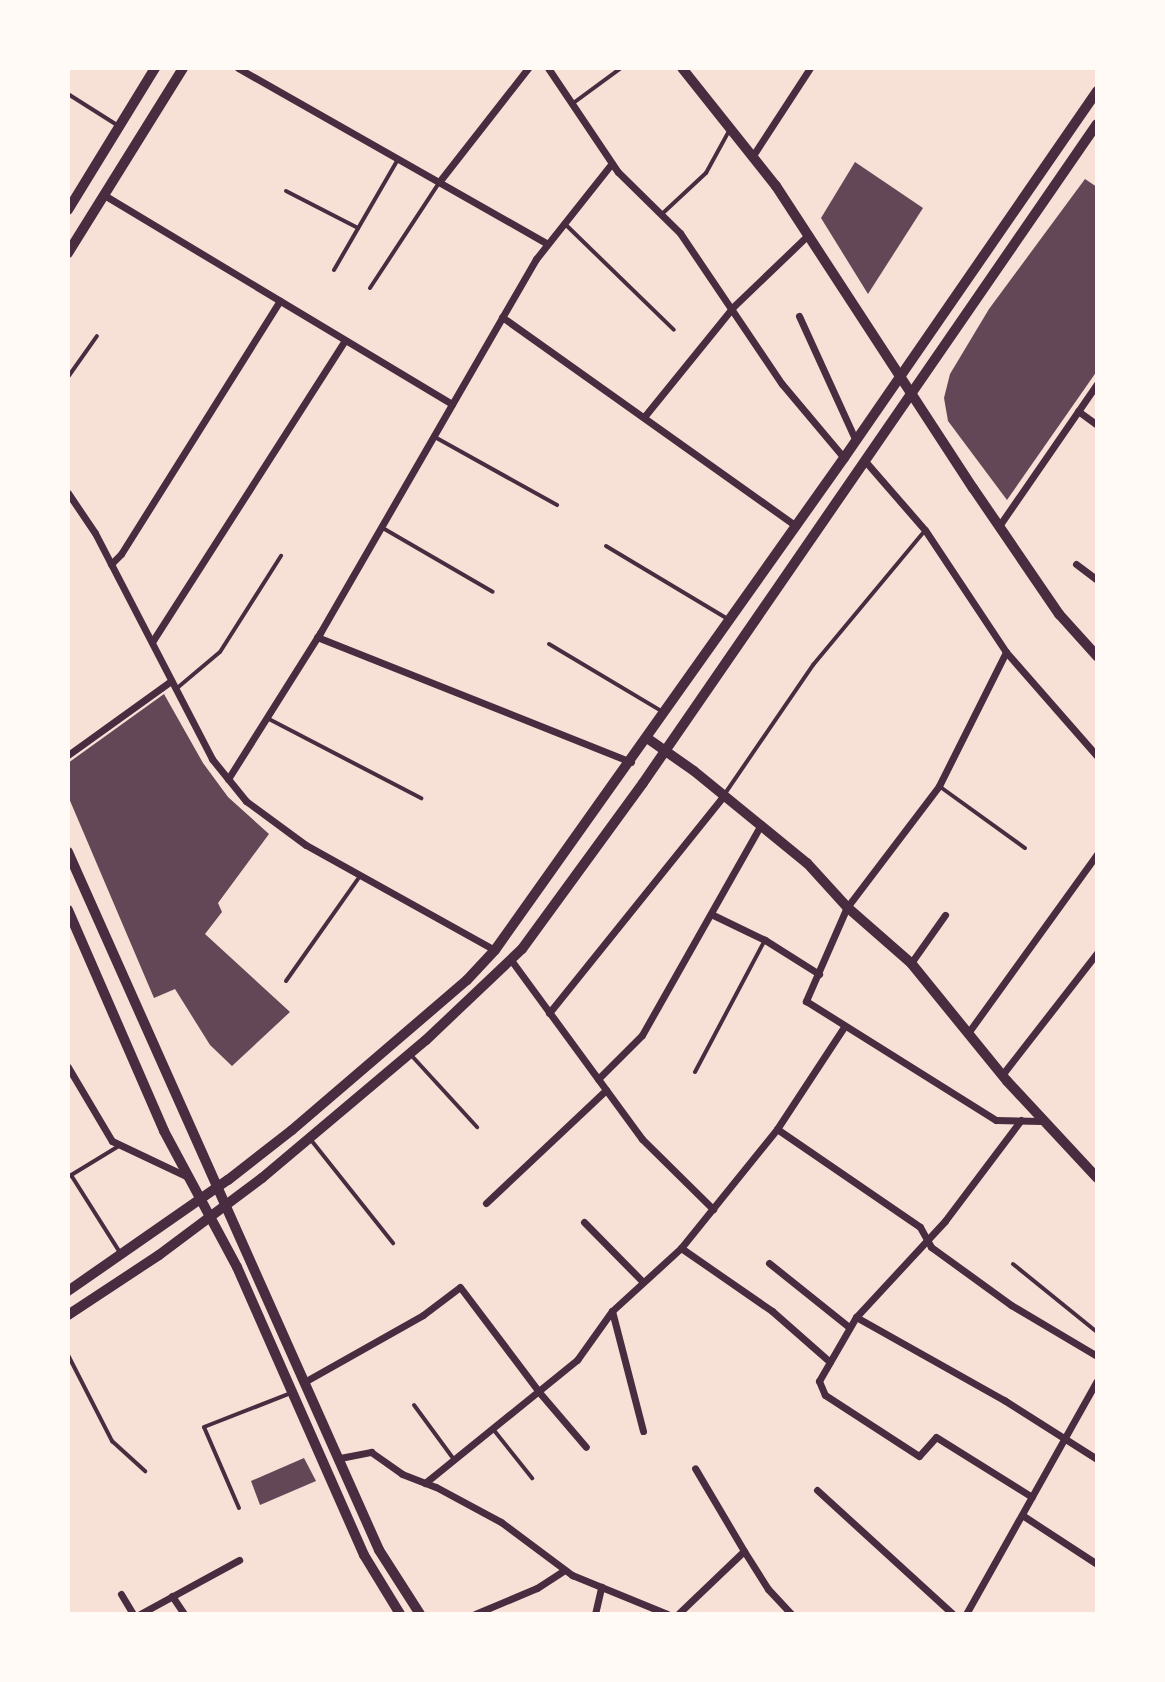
<!DOCTYPE html>
<style>
body{margin:0}
#map{position:relative;width:1165px;height:1682px;overflow:hidden;background:#f7e1d7;font-family:"Playfair Display",serif}
div>[style]{position:absolute}
[style*='--x']{left:calc(var(--x)*1px);top:calc(var(--y)*1px);width:calc(var(--w)*1px);rotate:calc(var(--a)*1deg)}
.building>*{inset:0;background:#644757}
.service>*{height:4px;margin:-2px;padding:0 2px;transform-origin:2px;border-radius:2px;background:#4a2c40}
.minor>*{height:7px;margin:-3.5px;padding:0 3.5px;transform-origin:3.5px;border-radius:3.5px;background:#4a2c40}
.secondary>*{height:10px;margin:-5px;padding:0 5px;transform-origin:5px;border-radius:5px;background:#4a2c40}
span{translate:-50% -50%;white-space:nowrap;text-align:center;line-height:1.15;-webkit-text-stroke:8px #fffaf5;paint-order:stroke}
.frame{position:absolute;inset:0;border:70px solid #fffaf5;pointer-events:none}
</style>
<div id="map">
<div class="building">
<div style="clip-path:polygon(855px 162px,923px 208px,868px 294px,821px 218px)"></div>
<div style="clip-path:polygon(1085px 179px,1097px 187px,1097px 371px,1007px 500px,948px 421px,944px 398px,950px 374px,989px 309px)"></div>
<div style="clip-path:polygon(164px 694px,203px 763px,228px 797px,269px 834px,218px 903px,222px 912px,205px 934px,290px 1012px,232px 1066px,210px 1045px,175px 989px,154px 998px,68px 796px,68px 763px)"></div>
<div style="clip-path:polygon(304px 1458px,316px 1481px,260px 1505px,251px 1481px)"></div>
</div>
<div class="service">
<div style="--x:68;--y:94;--w:58;--a:32.3"></div>
<div style="--x:572;--y:104;--w:61;--a:-36.3"></div>
<div style="--x:286;--y:191;--w:81;--a:27.2"></div>
<div style="--x:663;--y:213;--w:59;--a:-42.9"></div>
<div style="--x:706;--y:173;--w:48;--a:-61.3"></div>
<div style="--x:564;--y:223;--w:153;--a:44.2"></div>
<div style="--x:334;--y:270;--w:128;--a:-60"></div>
<div style="--x:370;--y:288;--w:126;--a:-56.7"></div>
<div style="--x:68;--y:377;--w:50;--a:-54.7"></div>
<div style="--x:433;--y:436;--w:142;--a:29.1"></div>
<div style="--x:381;--y:527;--w:129;--a:30.1"></div>
<div style="--x:606;--y:546;--w:142;--a:30.9"></div>
<div style="--x:549;--y:644;--w:133;--a:30.8"></div>
<div style="--x:176;--y:689;--w:57;--a:-40.1"></div>
<div style="--x:220;--y:652;--w:114;--a:-57.6"></div>
<div style="--x:267;--y:718;--w:174;--a:27.5"></div>
<div style="--x:939;--y:786;--w:106;--a:35.8"></div>
<div style="--x:724;--y:795;--w:158;--a:-55.6"></div>
<div style="--x:813;--y:665;--w:173;--a:-50.2"></div>
<div style="--x:286;--y:981;--w:128;--a:-54.8"></div>
<div style="--x:411;--y:1055;--w:98;--a:47.5"></div>
<div style="--x:695;--y:1072;--w:149;--a:-62.1"></div>
<div style="--x:311;--y:1140;--w:132;--a:51.5"></div>
<div style="--x:71;--y:1175;--w:93;--a:57.7"></div>
<div style="--x:68;--y:1177;--w:60;--a:-31.3"></div>
<div style="--x:1013;--y:1264;--w:108;--a:39"></div>
<div style="--x:68;--y:1355;--w:97;--a:62.9"></div>
<div style="--x:112;--y:1441;--w:45;--a:42.3"></div>
<div style="--x:414;--y:1405;--w:66;--a:53.7"></div>
<div style="--x:493;--y:1429;--w:63;--a:51.5"></div>
<div style="--x:239;--y:1508;--w:88;--a:-113.4"></div>
<div style="--x:204;--y:1427;--w:93;--a:-21.3"></div>
</div>
<div class="minor">
<div style="--x:238;--y:68;--w:356;--a:29.6"></div>
<div style="--x:548;--y:68;--w:125;--a:56.1"></div>
<div style="--x:618;--y:172;--w:87;--a:44.5"></div>
<div style="--x:680;--y:233;--w:182;--a:56"></div>
<div style="--x:782;--y:384;--w:97;--a:50"></div>
<div style="--x:752;--y:157;--w:106;--a:-56.9"></div>
<div style="--x:439;--y:182;--w:145;--a:-52"></div>
<div style="--x:104;--y:195;--w:406;--a:31"></div>
<div style="--x:799;--y:316;--w:137;--a:65.5"></div>
<div style="--x:502;--y:317;--w:361;--a:35.4"></div>
<div style="--x:1078;--y:411;--w:24;--a:36"></div>
<div style="--x:644;--y:417;--w:141;--a:-51"></div>
<div style="--x:733;--y:307;--w:105;--a:-43.8"></div>
<div style="--x:865;--y:461;--w:91;--a:49"></div>
<div style="--x:925;--y:530;--w:146;--a:56.4"></div>
<div style="--x:1006;--y:652;--w:138;--a:48.8"></div>
<div style="--x:68;--y:493;--w:48;--a:56"></div>
<div style="--x:95;--y:533;--w:254;--a:62.6"></div>
<div style="--x:212;--y:759;--w:54;--a:51"></div>
<div style="--x:246;--y:801;--w:74;--a:36.3"></div>
<div style="--x:306;--y:845;--w:216;--a:29.1"></div>
<div style="--x:999;--y:526;--w:173;--a:-55.4"></div>
<div style="--x:111;--y:564;--w:14;--a:-45"></div>
<div style="--x:121;--y:554;--w:299;--a:-57.9"></div>
<div style="--x:1076;--y:564;--w:26;--a:37"></div>
<div style="--x:317;--y:637;--w:338;--a:21.7"></div>
<div style="--x:152;--y:642;--w:358;--a:-57.4"></div>
<div style="--x:1006;--y:652;--w:150;--a:116.6"></div>
<div style="--x:939;--y:786;--w:152;--a:127.2"></div>
<div style="--x:847;--y:907;--w:103;--a:113.6"></div>
<div style="--x:806;--y:1001;--w:224;--a:32.1"></div>
<div style="--x:996;--y:1120;--w:46;--a:1.2"></div>
<div style="--x:68;--y:755;--w:127;--a:-35.7"></div>
<div style="--x:228;--y:779;--w:173;--a:-57.8"></div>
<div style="--x:320;--y:633;--w:432;--a:-60"></div>
<div style="--x:536;--y:259;--w:122;--a:-51.6"></div>
<div style="--x:711;--y:914;--w:60;--a:25.7"></div>
<div style="--x:765;--y:940;--w:64;--a:32.2"></div>
<div style="--x:511;--y:960;--w:222;--a:53.8"></div>
<div style="--x:642;--y:1139;--w:100;--a:44.6"></div>
<div style="--x:911;--y:963;--w:59;--a:-54.7"></div>
<div style="--x:549;--y:1013;--w:280;--a:-51.2"></div>
<div style="--x:968;--y:1033;--w:221;--a:-54.2"></div>
<div style="--x:68;--y:1067;--w:86;--a:59.3"></div>
<div style="--x:112;--y:1141;--w:82;--a:25.3"></div>
<div style="--x:1002;--y:1075;--w:155;--a:-52.1"></div>
<div style="--x:598;--y:1079;--w:62;--a:-45"></div>
<div style="--x:642;--y:1035;--w:241;--a:-60.5"></div>
<div style="--x:1021;--y:1120;--w:126;--a:127"></div>
<div style="--x:945;--y:1221;--w:131;--a:132.8"></div>
<div style="--x:856;--y:1317;--w:74;--a:120"></div>
<div style="--x:819;--y:1381;--w:15;--a:67"></div>
<div style="--x:825;--y:1395;--w:112;--a:33"></div>
<div style="--x:919;--y:1456;--w:25;--a:-48"></div>
<div style="--x:936;--y:1437;--w:113;--a:32"></div>
<div style="--x:777;--y:1129;--w:173;--a:34.4"></div>
<div style="--x:920;--y:1227;--w:23;--a:61"></div>
<div style="--x:931;--y:1247;--w:99;--a:35.9"></div>
<div style="--x:1011;--y:1305;--w:100;--a:30.7"></div>
<div style="--x:486;--y:1203;--w:165;--a:-43.3"></div>
<div style="--x:584;--y:1222;--w:84;--a:45.5"></div>
<div style="--x:681;--y:1248;--w:111;--a:34.7"></div>
<div style="--x:772;--y:1311;--w:77;--a:41.3"></div>
<div style="--x:769;--y:1263;--w:102;--a:38.7"></div>
<div style="--x:612;--y:1311;--w:124;--a:75.5"></div>
<div style="--x:856;--y:1317;--w:170;--a:29.3"></div>
<div style="--x:1004;--y:1400;--w:110;--a:32.4"></div>
<div style="--x:306;--y:1381;--w:134;--a:-29.4"></div>
<div style="--x:423;--y:1315;--w:46;--a:-37.1"></div>
<div style="--x:460;--y:1287;--w:131;--a:53"></div>
<div style="--x:539;--y:1392;--w:72;--a:49.5"></div>
<div style="--x:340;--y:1458;--w:32;--a:-11"></div>
<div style="--x:371;--y:1452;--w:38;--a:35"></div>
<div style="--x:402;--y:1474;--w:36;--a:21"></div>
<div style="--x:436;--y:1487;--w:74;--a:28.3"></div>
<div style="--x:501;--y:1522;--w:89;--a:36.7"></div>
<div style="--x:572;--y:1575;--w:103;--a:22.3"></div>
<div style="--x:425;--y:1483;--w:196;--a:-39"></div>
<div style="--x:577;--y:1360;--w:60;--a:-54.5"></div>
<div style="--x:612;--y:1311;--w:93;--a:-42.4"></div>
<div style="--x:681;--y:1248;--w:153;--a:-51.1"></div>
<div style="--x:777;--y:1129;--w:122;--a:-56.7"></div>
<div style="--x:817;--y:1490;--w:184;--a:42.4"></div>
<div style="--x:1022;--y:1515;--w:90;--a:33.2"></div>
<div style="--x:744;--y:1551;--w:45;--a:57.7"></div>
<div style="--x:768;--y:1589;--w:34;--a:47"></div>
<div style="--x:121;--y:1594;--w:23;--a:59"></div>
<div style="--x:172;--y:1596;--w:22;--a:56"></div>
<div style="--x:140;--y:1614;--w:113;--a:-28.6"></div>
<div style="--x:475;--y:1614;--w:67;--a:-22.8"></div>
<div style="--x:537;--y:1588;--w:33;--a:-33"></div>
<div style="--x:595;--y:1614;--w:28;--a:-77"></div>
<div style="--x:678;--y:1614;--w:91;--a:-43.7"></div>
<div style="--x:744;--y:1551;--w:96;--a:-120.6"></div>
<div style="--x:966;--y:1614;--w:267;--a:-60.7"></div>
</div>
<div class="secondary">
<div style="--x:682;--y:68;--w:151;--a:51.5"></div>
<div style="--x:776;--y:186;--w:361;--a:56.9"></div>
<div style="--x:973;--y:488;--w:153;--a:55.7"></div>
<div style="--x:1059;--y:614;--w:57;--a:47.9"></div>
<div style="--x:68;--y:210;--w:167;--a:-58.5"></div>
<div style="--x:68;--y:253;--w:218;--a:-58.1"></div>
<div style="--x:647;--y:738;--w:57;--a:35.1"></div>
<div style="--x:694;--y:771;--w:146;--a:39.2"></div>
<div style="--x:807;--y:863;--w:59;--a:47.7"></div>
<div style="--x:847;--y:907;--w:85;--a:41.2"></div>
<div style="--x:911;--y:963;--w:152;--a:50.9"></div>
<div style="--x:1007;--y:1081;--w:132;--a:47.1"></div>
<div style="--x:68;--y:852;--w:764;--a:65.98"></div>
<div style="--x:379;--y:1550;--w:76;--a:57.4"></div>
<div style="--x:68;--y:910;--w:241;--a:66.5"></div>
<div style="--x:164;--y:1131;--w:154;--a:61.8"></div>
<div style="--x:237;--y:1267;--w:315;--a:66.2"></div>
<div style="--x:364;--y:1555;--w:69;--a:58.6"></div>
<div style="--x:68;--y:1291;--w:195;--a:-34.8"></div>
<div style="--x:228;--y:1180;--w:81;--a:-38"></div>
<div style="--x:292;--y:1130;--w:230;--a:-40.6"></div>
<div style="--x:467;--y:980;--w:41;--a:-47"></div>
<div style="--x:495;--y:950;--w:603;--a:-54.65"></div>
<div style="--x:844;--y:458;--w:446;--a:-55.4"></div>
<div style="--x:68;--y:1315;--w:109;--a:-33.4"></div>
<div style="--x:159;--y:1255;--w:129;--a:-36.8"></div>
<div style="--x:262;--y:1178;--w:214;--a:-40.1"></div>
<div style="--x:426;--y:1040;--w:132;--a:-43.5"></div>
<div style="--x:522;--y:949;--w:205;--a:-53.9"></div>
<div style="--x:643;--y:783;--w:800;--a:-55.44"></div>
</div>
<div class="frame"></div>
</div>
